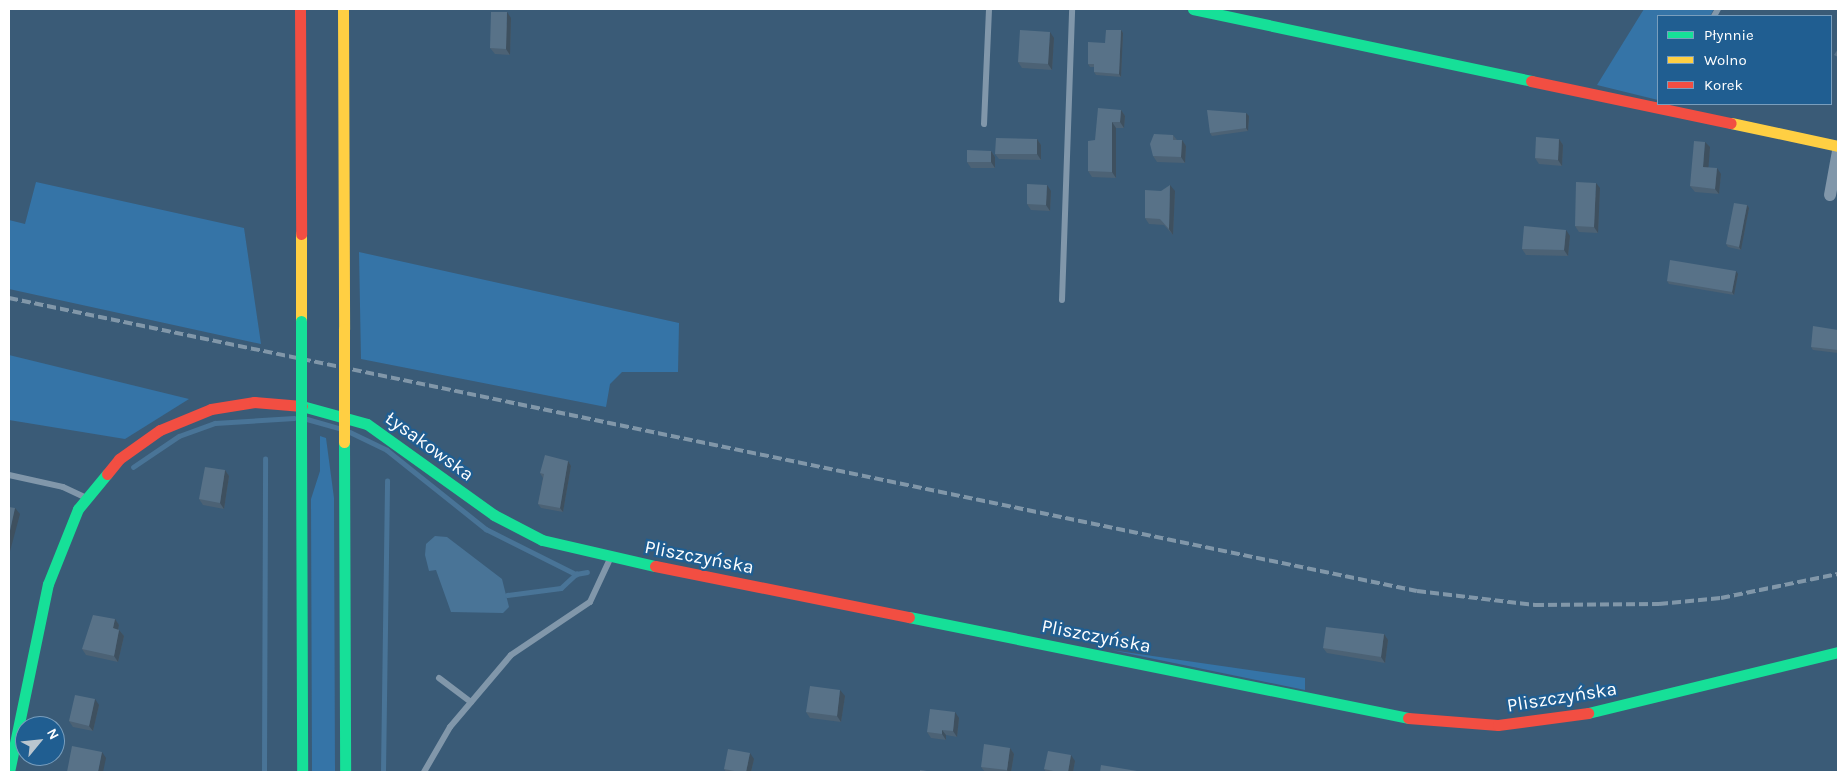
<!DOCTYPE html>
<meta charset="utf-8">
<style>
body{margin:0}
#map{position:relative;width:1847px;height:781px;overflow:hidden;background:#3a5b77;font-family:Karla,sans-serif}
div>[style]{position:absolute}
[style*='--x']{left:calc(var(--x)*1px);top:calc(var(--y)*1px);width:calc(var(--w)*1px);rotate:calc(var(--a)*1deg)}
.green>*{inset:0;background:#3574a7}
.water>*{inset:0;background:#497497}
.stream>*{height:4.5px;margin:-2.25px;padding:0 2.25px;transform-origin:2.25px;border-radius:2.25px;background:#497497}
.lane>*{height:6px;margin:-3px;padding:0 3px;transform-origin:3px;border-radius:3px;background:#8197aa}
.street>*{height:12px;margin:-6px;padding:0 6px;transform-origin:6px;border-radius:6px;background:#8197aa}
.fast>*{height:11px;margin:-5.5px;padding:0 5.5px;transform-origin:5.5px;border-radius:5.5px;background:#16e098}
.slow>*{height:11px;margin:-5.5px;padding:0 5.5px;transform-origin:5.5px;border-radius:5.5px;background:#ffcf43}
.jam>*{height:11px;margin:-5.5px;padding:0 5.5px;transform-origin:5.5px;border-radius:5.5px;background:#f24e42}
.rail>*{height:4px;margin-top:-2px;transform-origin:0;background:repeating-linear-gradient(90deg,#8197a9 0 9px,transparent 0 13px)}
.fast-bridge>*{height:11px;margin:-5.5px;padding:0 5.5px;transform-origin:5.5px;border-radius:5.5px;background:#16e098}
.slow-bridge>*{height:11px;margin:-5.5px;padding:0 5.5px;transform-origin:5.5px;border-radius:5.5px;background:#ffcf43}
.wall>*{inset:0;background:#4c6275}
.shaded-wall>*{inset:0;background:#3e505f}
.building>*{inset:0;background:#587288}
span{translate:-50% -50%;white-space:nowrap;text-align:center;line-height:1.15;-webkit-text-stroke:4.5px #205e91;paint-order:stroke}
.street-label{font-size:19px;color:#fff}
.frame{position:absolute;inset:0;border:10px solid #fff;pointer-events:none}
.legend{position:absolute;left:1657px;top:15px;width:175px;height:90px;box-sizing:border-box;background:#205e91;border:1px solid #799ebd;margin:0;padding:6px 9px;list-style:none;font-size:15px;color:#fff}
.legend li{display:flex;align-items:center;gap:10px;height:25px}
.legend b{width:25px;border:1px solid #799ebd}
.north{position:absolute;left:15px;top:716px;width:50px;height:50px;box-sizing:border-box;background:#205e91;border:1px solid #799ebd;border-radius:50%;rotate:62deg;font-size:14px;font-weight:700;line-height:20px;text-align:center;color:#fff}
.north::after{content:'';display:block;margin:auto;width:18px;height:22px;background:#bac6cf;clip-path:polygon(50% 0,100% 100%,50% 72%,0 100%)}
</style>
<div id="map">
<div class="green">
<div style="clip-path:polygon(1644px 9px,1714px 9px,1710px 16px,1658px 16px,1658px 100px,1597px 85px)"></div>
<div style="clip-path:polygon(36px 182px,244px 228px,261px 344px,9px 289px,9px 220px,25px 224px)"></div>
<div style="clip-path:polygon(359px 252px,679px 323px,678px 372px,622px 372px,610px 384px,606px 407px,361px 359px)"></div>
<div style="clip-path:polygon(9px 355px,189px 399px,125px 439px,9px 420px)"></div>
<div style="clip-path:polygon(320px 436px,326px 438px,334px 498px,335px 772px,312px 772px,311px 499px,320px 471px)"></div>
<div style="clip-path:polygon(1111px 650px,1305px 678px,1305px 690px)"></div>
</div>
<div class="water">
<div style="clip-path:polygon(435px 536px,447px 537px,502px 579px,509px 607px,503px 613px,451px 612px,436px 570px,429px 571px,425px 555px,426px 544px)"></div>
</div>
<div class="stream">
<div style="--x:307;--y:419;--w:32;--a:16"></div>
<div style="--x:350;--y:432;--w:41;--a:25.9"></div>
<div style="--x:387;--y:450;--w:127;--a:38.6"></div>
<div style="--x:486;--y:529;--w:101;--a:26.6"></div>
<div style="--x:133;--y:467;--w:55;--a:-34"></div>
<div style="--x:179;--y:436;--w:38;--a:-20"></div>
<div style="--x:215;--y:423;--w:79;--a:-3.6"></div>
<div style="--x:507;--y:595;--w:54;--a:-7.4"></div>
<div style="--x:561;--y:588;--w:21;--a:-43"></div>
<div style="--x:576;--y:574;--w:11;--a:-10"></div>
<div style="--x:264;--y:772;--w:313;--a:-89.8"></div>
<div style="--x:383;--y:772;--w:291;--a:-89.2"></div>
</div>
<div class="lane">
<div style="--x:1714;--y:16;--w:8;--a:-60"></div>
<div style="--x:984;--y:124;--w:115;--a:-87.5"></div>
<div style="--x:1062;--y:300;--w:291;--a:-88"></div>
<div style="--x:9;--y:475;--w:55;--a:12.5"></div>
<div style="--x:63;--y:487;--w:23;--a:25"></div>
<div style="--x:439;--y:678;--w:40;--a:37"></div>
<div style="--x:424;--y:772;--w:52;--a:-60"></div>
<div style="--x:450;--y:727;--w:94;--a:-49.7"></div>
<div style="--x:511;--y:655;--w:95;--a:-33.9"></div>
<div style="--x:590;--y:602;--w:47;--a:-65.1"></div>
</div>
<div class="street">
<div style="--x:1830;--y:195;--w:45;--a:-79.7"></div>
</div>
<div class="fast">
<div style="--x:1193;--y:9;--w:346;--a:12"></div>
<div style="--x:302;--y:406;--w:67;--a:15.5"></div>
<div style="--x:367;--y:424;--w:156;--a:35.6"></div>
<div style="--x:494;--y:515;--w:54;--a:27.5"></div>
<div style="--x:542;--y:540;--w:116;--a:13"></div>
<div style="--x:301;--y:433;--w:339;--a:89.8"></div>
<div style="--x:344;--y:442;--w:330;--a:89.8"></div>
<div style="--x:909;--y:617;--w:509;--a:11.44"></div>
<div style="--x:1588;--y:713;--w:257;--a:-13.7"></div>
<div style="--x:9;--y:772;--w:192;--a:-78.3"></div>
<div style="--x:48;--y:584;--w:81;--a:-68.2"></div>
<div style="--x:78;--y:509;--w:45;--a:-50.4"></div>
</div>
<div class="slow">
<div style="--x:343;--y:9;--w:320;--a:89.8"></div>
<div style="--x:1731;--y:123;--w:109;--a:12.1"></div>
<div style="--x:301;--y:234;--w:87;--a:90"></div>
</div>
<div class="jam">
<div style="--x:300;--y:9;--w:225;--a:89.7"></div>
<div style="--x:1531;--y:81;--w:204;--a:11.9"></div>
<div style="--x:107;--y:474;--w:19;--a:-51"></div>
<div style="--x:119;--y:459;--w:50;--a:-35.3"></div>
<div style="--x:160;--y:430;--w:55;--a:-22.4"></div>
<div style="--x:211;--y:409;--w:44;--a:-9.2"></div>
<div style="--x:254;--y:402;--w:48;--a:4.8"></div>
<div style="--x:655;--y:566;--w:259;--a:11.4"></div>
<div style="--x:1408;--y:718;--w:90;--a:4.4"></div>
<div style="--x:1498;--y:725;--w:91;--a:-7.6"></div>
</div>
<div class="rail">
<div style="--x:9;--y:298;--w:1438;--a:11.76"></div>
<div style="--x:1417;--y:591;--w:119;--a:6.8"></div>
<div style="--x:1535;--y:605;--w:124;--a:-0.5"></div>
<div style="--x:1659;--y:604;--w:62;--a:-5.5"></div>
<div style="--x:1721;--y:598;--w:119;--a:-11.6"></div>
</div>
<div class="fast-bridge">
<div style="--x:301;--y:321;--w:112;--a:90"></div>
</div>
<div class="slow-bridge">
<div style="--x:344;--y:329;--w:113;--a:90"></div>
</div>
<div class="wall">
<div style="clip-path:polygon(511px 18px,510px 55px,495px 54px,490px 48px)"></div>
<div style="clip-path:polygon(1121px 30px,1123px 33px,1121px 77px,1096px 75px,1094px 72px,1094px 67px,1090px 67px,1088px 64px)"></div>
<div style="clip-path:polygon(1054px 38px,1052px 70px,1022px 68px,1018px 62px)"></div>
<div style="clip-path:polygon(1121px 110px,1125px 116px,1124px 128px,1116px 128px,1116px 178px,1092px 177px,1088px 171px,1095px 140px)"></div>
<div style="clip-path:polygon(1249px 116px,1248px 131px,1212px 136px,1210px 133px)"></div>
<div style="clip-path:polygon(1173px 135px,1177px 140px,1182px 140px,1186px 146px,1185px 163px,1157px 162px,1153px 156px)"></div>
<div style="clip-path:polygon(1037px 139px,1041px 145px,1041px 160px,999px 159px,995px 154px)"></div>
<div style="clip-path:polygon(1559px 139px,1563px 145px,1562px 166px,1539px 164px,1535px 158px)"></div>
<div style="clip-path:polygon(1710px 147px,1708px 167px,1721px 174px,1719px 194px,1695px 192px,1690px 186px)"></div>
<div style="clip-path:polygon(991px 151px,995px 157px,995px 168px,971px 168px,967px 162px)"></div>
<div style="clip-path:polygon(1600px 188px,1598px 233px,1579px 232px,1575px 226px)"></div>
<div style="clip-path:polygon(1051px 191px,1050px 211px,1031px 210px,1027px 204px)"></div>
<div style="clip-path:polygon(1175px 191px,1173px 235px,1164px 225px,1149px 224px,1145px 218px)"></div>
<div style="clip-path:polygon(1747px 205px,1749px 208px,1741px 250px,1728px 247px,1726px 244px)"></div>
<div style="clip-path:polygon(1570px 236px,1568px 256px,1526px 255px,1522px 249px)"></div>
<div style="clip-path:polygon(1738px 274px,1734px 295px,1669px 284px,1667px 281px)"></div>
<div style="clip-path:polygon(1838px 330px,1838px 353px,1813px 350px,1811px 347px)"></div>
<div style="clip-path:polygon(568px 461px,571px 466px,563px 512px,541px 508px,538px 504px,543px 478px,540px 473px)"></div>
<div style="clip-path:polygon(225px 470px,229px 476px,224px 509px,203px 505px,199px 499px)"></div>
<div style="clip-path:polygon(115px 619px,119px 625px,118px 629px,119px 630px,124px 636px,118px 662px,86px 655px,82px 649px)"></div>
<div style="clip-path:polygon(1384px 634px,1388px 640px,1385px 663px,1327px 653px,1323px 648px)"></div>
<div style="clip-path:polygon(845px 696px,841px 722px,810px 718px,806px 712px)"></div>
<div style="clip-path:polygon(99px 705px,93px 731px,73px 727px,69px 721px)"></div>
<div style="clip-path:polygon(959px 718px,957px 737px,946px 735px,946px 740px,931px 738px,927px 732px)"></div>
<div style="clip-path:polygon(1010px 748px,1014px 754px,1011px 772px,985px 772px,981px 767px)"></div>
<div style="clip-path:polygon(754px 759px,751px 772px,726px 772px,724px 769px)"></div>
<div style="clip-path:polygon(1075px 761px,1073px 772px,1046px 772px,1044px 769px)"></div>
</div>
<div class="shaded-wall">
<div style="clip-path:polygon(507px 12px,511px 18px,510px 55px,506px 49px)"></div>
<div style="clip-path:polygon(1121px 30px,1123px 33px,1121px 77px,1119px 74px)"></div>
<div style="clip-path:polygon(1050px 32px,1054px 38px,1052px 70px,1048px 64px)"></div>
<div style="clip-path:polygon(1121px 110px,1125px 116px,1124px 128px,1120px 122px)"></div>
<div style="clip-path:polygon(1246px 113px,1249px 116px,1248px 131px,1246px 128px)"></div>
<div style="clip-path:polygon(1112px 122px,1116px 128px,1116px 178px,1112px 172px)"></div>
<div style="clip-path:polygon(1037px 139px,1041px 145px,1041px 160px,1037px 154px)"></div>
<div style="clip-path:polygon(1559px 139px,1563px 145px,1562px 166px,1558px 160px)"></div>
<div style="clip-path:polygon(1182px 140px,1186px 146px,1185px 163px,1181px 157px)"></div>
<div style="clip-path:polygon(1705px 142px,1710px 147px,1708px 173px,1703px 167px)"></div>
<div style="clip-path:polygon(991px 151px,995px 157px,995px 168px,991px 162px)"></div>
<div style="clip-path:polygon(1717px 168px,1721px 174px,1719px 194px,1715px 189px)"></div>
<div style="clip-path:polygon(1596px 183px,1600px 188px,1598px 233px,1594px 227px)"></div>
<div style="clip-path:polygon(1047px 185px,1051px 191px,1050px 211px,1046px 205px)"></div>
<div style="clip-path:polygon(1170px 185px,1175px 191px,1173px 235px,1169px 229px)"></div>
<div style="clip-path:polygon(1747px 205px,1749px 208px,1741px 250px,1739px 247px)"></div>
<div style="clip-path:polygon(1566px 230px,1570px 236px,1568px 256px,1564px 250px)"></div>
<div style="clip-path:polygon(1736px 271px,1738px 274px,1734px 295px,1732px 292px)"></div>
<div style="clip-path:polygon(568px 461px,571px 466px,563px 512px,560px 508px)"></div>
<div style="clip-path:polygon(225px 470px,229px 476px,224px 509px,220px 503px)"></div>
<div style="clip-path:polygon(15px 508px,20px 514px,9px 555px,9px 535px)"></div>
<div style="clip-path:polygon(115px 619px,119px 625px,117px 634px,113px 628px)"></div>
<div style="clip-path:polygon(119px 630px,124px 636px,118px 662px,114px 656px)"></div>
<div style="clip-path:polygon(1384px 634px,1388px 640px,1385px 663px,1381px 657px)"></div>
<div style="clip-path:polygon(840px 690px,845px 696px,841px 722px,837px 716px)"></div>
<div style="clip-path:polygon(95px 699px,99px 705px,93px 731px,89px 726px)"></div>
<div style="clip-path:polygon(955px 712px,959px 718px,957px 737px,953px 731px)"></div>
<div style="clip-path:polygon(942px 730px,946px 735px,946px 740px,942px 734px)"></div>
<div style="clip-path:polygon(1010px 748px,1014px 754px,1011px 772px,1008px 772px,1007px 770px)"></div>
<div style="clip-path:polygon(102px 752px,106px 758px,103px 772px,98px 772px)"></div>
<div style="clip-path:polygon(750px 753px,754px 759px,751px 772px,746px 772px)"></div>
<div style="clip-path:polygon(1071px 755px,1075px 761px,1073px 772px,1068px 772px)"></div>
</div>
<div class="building">
<div style="clip-path:polygon(491px 12px,507px 12px,506px 49px,490px 48px)"></div>
<div style="clip-path:polygon(1020px 30px,1050px 32px,1048px 64px,1018px 62px)"></div>
<div style="clip-path:polygon(1106px 30px,1121px 30px,1119px 74px,1094px 72px,1094px 64px,1088px 64px,1088px 42px,1105px 43px)"></div>
<div style="clip-path:polygon(1838px 49px,1838px 57px,1834px 55px)"></div>
<div style="clip-path:polygon(1098px 108px,1121px 110px,1120px 122px,1112px 122px,1112px 172px,1088px 171px,1088px 141px,1095px 140px)"></div>
<div style="clip-path:polygon(1207px 110px,1246px 113px,1246px 128px,1210px 133px)"></div>
<div style="clip-path:polygon(1154px 134px,1173px 135px,1173px 140px,1182px 140px,1181px 157px,1153px 156px,1150px 144px)"></div>
<div style="clip-path:polygon(1536px 137px,1559px 139px,1558px 160px,1535px 158px)"></div>
<div style="clip-path:polygon(996px 138px,1037px 139px,1037px 154px,995px 154px)"></div>
<div style="clip-path:polygon(1694px 141px,1705px 142px,1703px 167px,1717px 168px,1715px 189px,1690px 186px)"></div>
<div style="clip-path:polygon(967px 150px,991px 151px,991px 162px,967px 162px)"></div>
<div style="clip-path:polygon(1576px 182px,1596px 183px,1594px 227px,1575px 226px)"></div>
<div style="clip-path:polygon(1027px 184px,1047px 185px,1046px 205px,1027px 204px)"></div>
<div style="clip-path:polygon(1170px 185px,1169px 229px,1160px 219px,1145px 218px,1145px 190px,1161px 191px)"></div>
<div style="clip-path:polygon(1734px 203px,1747px 205px,1739px 247px,1726px 244px)"></div>
<div style="clip-path:polygon(1524px 226px,1566px 230px,1564px 250px,1522px 249px)"></div>
<div style="clip-path:polygon(1670px 260px,1736px 271px,1732px 292px,1667px 281px)"></div>
<div style="clip-path:polygon(1813px 326px,1838px 330px,1838px 350px,1811px 347px)"></div>
<div style="clip-path:polygon(545px 455px,568px 461px,560px 508px,538px 504px,544px 474px,540px 473px)"></div>
<div style="clip-path:polygon(205px 467px,225px 470px,220px 503px,199px 499px)"></div>
<div style="clip-path:polygon(9px 507px,15px 508px,9px 535px)"></div>
<div style="clip-path:polygon(93px 615px,115px 619px,113px 628px,119px 630px,114px 656px,82px 649px)"></div>
<div style="clip-path:polygon(1326px 627px,1384px 634px,1381px 657px,1323px 648px)"></div>
<div style="clip-path:polygon(810px 686px,840px 690px,837px 716px,806px 712px)"></div>
<div style="clip-path:polygon(75px 695px,95px 699px,89px 726px,69px 721px)"></div>
<div style="clip-path:polygon(930px 709px,955px 712px,953px 731px,942px 730px,942px 734px,927px 732px)"></div>
<div style="clip-path:polygon(984px 744px,1010px 748px,1007px 770px,981px 767px)"></div>
<div style="clip-path:polygon(72px 746px,102px 752px,98px 772px,67px 772px)"></div>
<div style="clip-path:polygon(728px 749px,750px 753px,746px 772px,739px 772px,724px 769px)"></div>
<div style="clip-path:polygon(1048px 751px,1071px 755px,1068px 772px,1058px 772px,1044px 769px)"></div>
<div style="clip-path:polygon(1101px 765px,1143px 772px,1100px 772px)"></div>
<div style="clip-path:polygon(920px 770px,934px 772px,920px 772px)"></div>
</div>
<div class="street-label">
<span style="left:429px;top:447px;rotate:36deg">Łysakowska</span>
<span style="left:699px;top:558px;rotate:11deg">Pliszczyńska</span>
<span style="left:1096px;top:637px;rotate:11deg">Pliszczyńska</span>
<span style="left:1562px;top:698px;rotate:-9deg">Pliszczyńska</span>
</div>
<div class="frame"></div>
<ul class="legend">
<li><b style="height:6px;background:#16e098"></b>Płynnie</li>
<li><b style="height:6px;background:#ffcf43"></b>Wolno</li>
<li><b style="height:6px;background:#f24e42"></b>Korek</li>
</ul>
<div class="north">N</div>
</div>
